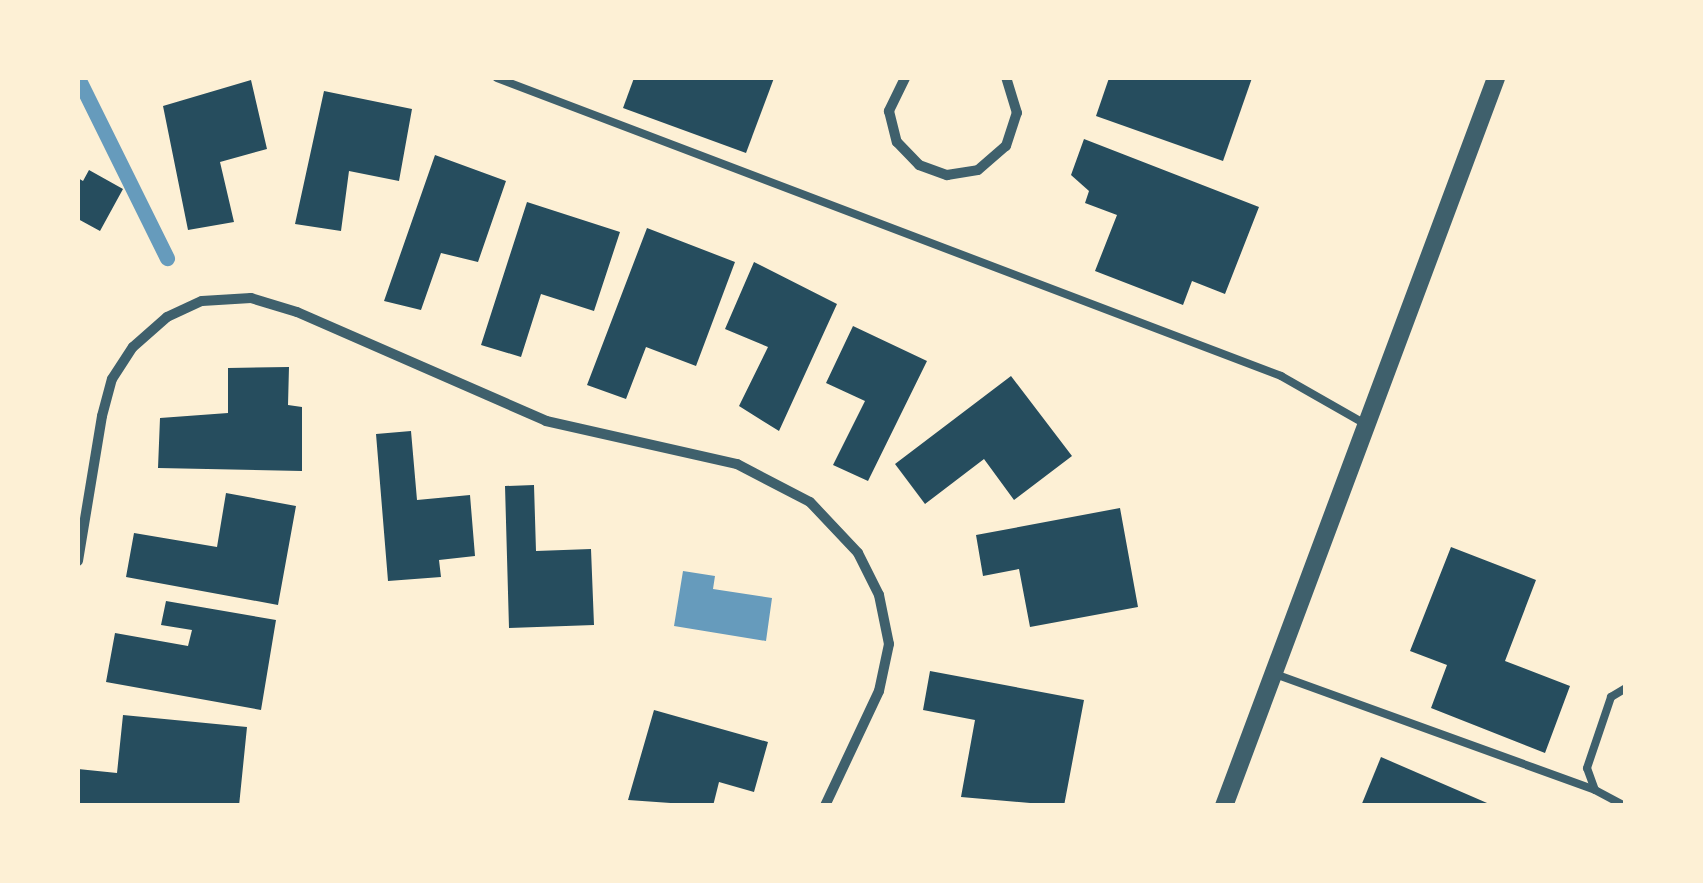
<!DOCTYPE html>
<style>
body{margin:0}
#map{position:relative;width:1703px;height:883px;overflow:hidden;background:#fdf0d5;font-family:Quicksand,sans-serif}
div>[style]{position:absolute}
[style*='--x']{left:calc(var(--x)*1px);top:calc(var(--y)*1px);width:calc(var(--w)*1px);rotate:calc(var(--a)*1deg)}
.water>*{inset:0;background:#669bbc}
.stream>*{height:15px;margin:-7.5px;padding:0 7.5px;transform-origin:7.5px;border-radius:7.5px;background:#669bbc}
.building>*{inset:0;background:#264d5e}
.service>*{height:8px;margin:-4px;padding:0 4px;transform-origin:4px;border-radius:4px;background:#3f606c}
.minor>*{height:10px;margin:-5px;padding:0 5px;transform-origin:5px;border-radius:5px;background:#3f606c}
.tertiary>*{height:18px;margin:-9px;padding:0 9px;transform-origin:9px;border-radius:9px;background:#3f606c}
span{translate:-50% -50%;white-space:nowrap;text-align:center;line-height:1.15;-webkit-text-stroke:8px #fdf0d5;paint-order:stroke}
.frame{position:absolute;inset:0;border:80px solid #fdf0d5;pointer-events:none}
</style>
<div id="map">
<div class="water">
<div style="clip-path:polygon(683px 571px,715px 576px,713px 589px,772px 598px,766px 641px,674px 626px)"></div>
</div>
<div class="stream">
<div style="--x:78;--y:78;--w:201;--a:63.7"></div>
</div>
<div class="building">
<div style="clip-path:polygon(634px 78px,774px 78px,746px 153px,623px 108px)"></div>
<div style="clip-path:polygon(1109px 78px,1252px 78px,1223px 161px,1096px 116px)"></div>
<div style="clip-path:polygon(251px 80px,267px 149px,220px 162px,234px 222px,188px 230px,163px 106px)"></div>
<div style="clip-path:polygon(324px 91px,412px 109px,399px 181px,349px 171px,341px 231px,295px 224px)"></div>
<div style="clip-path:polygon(1084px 139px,1259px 207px,1225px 294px,1192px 281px,1183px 305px,1095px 271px,1117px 215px,1085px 203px,1089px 191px,1071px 175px)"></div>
<div style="clip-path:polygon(435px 155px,506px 181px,478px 262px,441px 253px,421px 310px,384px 301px)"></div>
<div style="clip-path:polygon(89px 170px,123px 189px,100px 231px,78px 219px,78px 178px,83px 181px)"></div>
<div style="clip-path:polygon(527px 202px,620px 232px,594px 311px,541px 294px,521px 357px,481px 345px)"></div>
<div style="clip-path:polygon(647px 228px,735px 262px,696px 366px,646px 347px,626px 399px,587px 385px)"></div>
<div style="clip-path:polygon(754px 262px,837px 304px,779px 431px,739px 406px,768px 347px,725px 329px)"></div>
<div style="clip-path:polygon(853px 326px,927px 361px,868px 481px,833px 465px,865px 401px,826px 383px)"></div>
<div style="clip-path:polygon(289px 367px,288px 405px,302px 407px,302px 471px,158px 468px,160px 418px,228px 413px,228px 368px)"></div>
<div style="clip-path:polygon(1011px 376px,1072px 456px,1014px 500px,984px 459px,925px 504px,895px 464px)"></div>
<div style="clip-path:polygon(411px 431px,417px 500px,470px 495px,475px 556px,439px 560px,441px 577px,388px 581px,376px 434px)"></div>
<div style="clip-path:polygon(534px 485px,536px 551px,591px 549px,594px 625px,509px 628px,505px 486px)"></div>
<div style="clip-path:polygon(226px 493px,296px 506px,278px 605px,126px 577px,134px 533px,217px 547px)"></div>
<div style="clip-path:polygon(1120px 508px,1138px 607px,1030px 627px,1019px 569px,983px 576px,976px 535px)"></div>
<div style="clip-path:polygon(1451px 547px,1536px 580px,1505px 661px,1570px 686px,1545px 753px,1431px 708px,1447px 665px,1410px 651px)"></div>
<div style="clip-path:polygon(166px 601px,276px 620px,261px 710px,106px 682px,115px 633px,188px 646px,192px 630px,161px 625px)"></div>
<div style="clip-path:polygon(930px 671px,1084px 700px,1064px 806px,961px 797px,975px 720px,923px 710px)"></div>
<div style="clip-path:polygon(654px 710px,768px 742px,754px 792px,719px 782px,713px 806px,628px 800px)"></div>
<div style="clip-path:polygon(123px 715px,247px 727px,239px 806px,78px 806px,78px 769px,117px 773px)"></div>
<div style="clip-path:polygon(1381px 757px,1494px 806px,1361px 806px)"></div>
</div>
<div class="service">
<div style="--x:497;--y:78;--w:839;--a:20.81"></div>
<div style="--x:1281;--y:376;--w:97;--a:29.7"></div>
<div style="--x:1275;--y:674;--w:340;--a:19.9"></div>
<div style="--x:1625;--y:806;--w:34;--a:-152"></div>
<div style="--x:1595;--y:790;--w:23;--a:-110"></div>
<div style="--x:1587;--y:768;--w:75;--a:-71.3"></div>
<div style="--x:1611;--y:697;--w:17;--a:-31"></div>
</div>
<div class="minor">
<div style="--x:905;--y:78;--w:37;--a:116"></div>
<div style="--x:889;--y:111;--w:32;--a:76"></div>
<div style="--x:897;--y:142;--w:32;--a:46"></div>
<div style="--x:919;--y:165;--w:30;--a:20"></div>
<div style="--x:947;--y:175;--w:31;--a:-9"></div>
<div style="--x:978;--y:170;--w:37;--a:-41"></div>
<div style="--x:1006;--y:146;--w:35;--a:-72"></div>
<div style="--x:1017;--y:113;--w:37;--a:-107"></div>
<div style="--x:78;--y:561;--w:147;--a:-80.6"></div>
<div style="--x:102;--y:416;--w:38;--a:-75"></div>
<div style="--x:112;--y:379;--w:38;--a:-57"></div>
<div style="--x:133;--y:347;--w:45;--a:-41.4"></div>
<div style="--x:167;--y:317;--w:38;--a:-25"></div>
<div style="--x:202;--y:301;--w:49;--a:-3.5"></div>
<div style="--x:251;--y:298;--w:48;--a:16.9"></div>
<div style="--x:297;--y:312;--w:272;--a:23.6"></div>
<div style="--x:546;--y:421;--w:196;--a:12.7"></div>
<div style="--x:737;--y:464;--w:82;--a:27.5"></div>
<div style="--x:810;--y:502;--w:70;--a:46.7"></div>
<div style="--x:858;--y:553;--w:47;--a:63.4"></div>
<div style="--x:879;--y:595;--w:50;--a:78.5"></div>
<div style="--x:889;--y:644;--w:48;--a:102"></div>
<div style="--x:879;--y:691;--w:127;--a:115.2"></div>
</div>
<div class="tertiary">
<div style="--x:1224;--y:806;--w:777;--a:-69.51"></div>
</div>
<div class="frame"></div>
</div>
